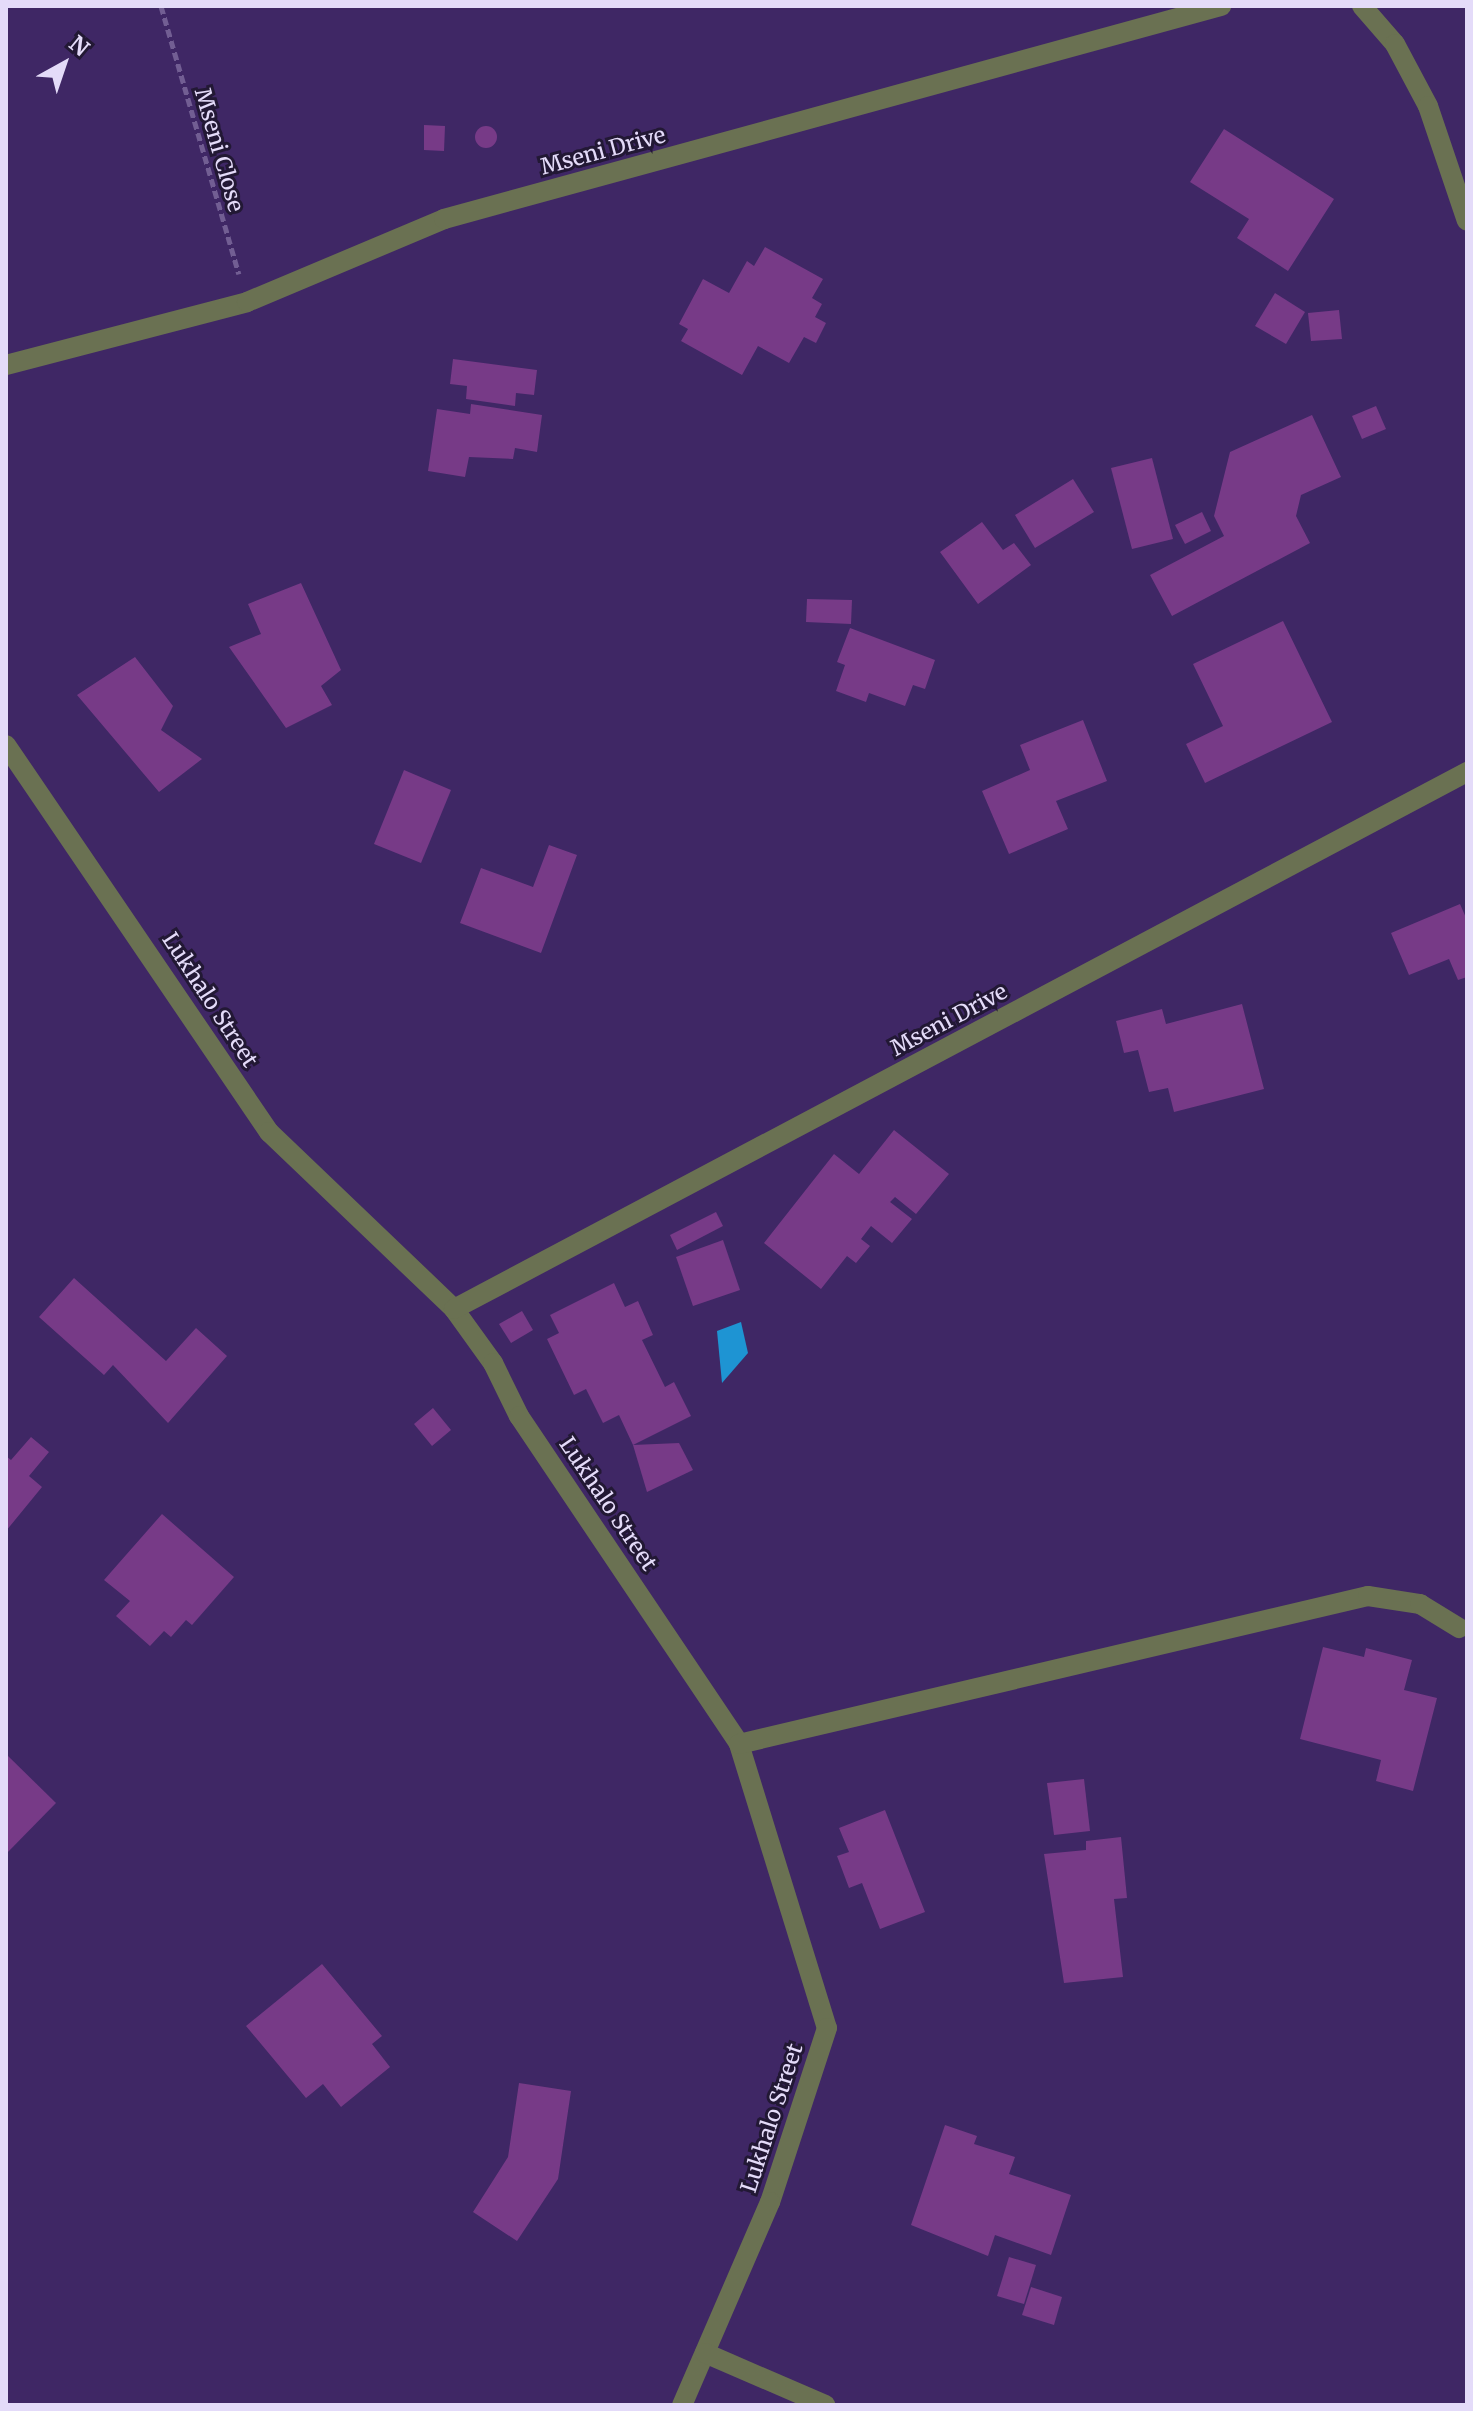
<!DOCTYPE html>
<style>
body{margin:0}
#map{position:relative;width:1473px;height:2411px;overflow:hidden;background:#3f2765;font-family:Merriweather,serif}
div>[style]{position:absolute}
[style*='--x']{left:calc(var(--x)*1px);top:calc(var(--y)*1px);width:calc(var(--w)*1px);rotate:calc(var(--a)*1deg)}
.water>*{inset:0;background:#1e94d3}
.building>*{inset:0;background:#773a87}
.round{border-radius:50%}
.path>*{height:5px;margin-top:-2.5px;transform-origin:0;background:repeating-linear-gradient(90deg,#725e93 0 8px,transparent 0 12px)}
.street>*{height:20px;margin:-10px;padding:0 10px;transform-origin:10px;border-radius:10px;background:#6a7152}
span{translate:-50% -50%;white-space:nowrap;text-align:center;line-height:1.15;-webkit-text-stroke:6px #221834;paint-order:stroke}
.street-label{font-size:22px;color:#e4dbf9}
.frame{position:absolute;inset:0;border:8px solid #e4dbf9;pointer-events:none}
.north{position:absolute;left:24px;top:24px;width:80px;height:80px;-webkit-text-stroke:6px #221834;paint-order:stroke;rotate:40deg;font-size:22px;font-weight:700;line-height:32px;text-align:center;color:#e4dbf9}
.north::after{content:'';display:block;margin:auto;width:28px;height:36px;background:#e4dbf9;clip-path:polygon(50% 0,100% 100%,50% 72%,0 100%)}
</style>
<div id="map">
<div class="water">
<div style="clip-path:polygon(741px 1322px,748px 1353px,722px 1383px,717px 1331px)"></div>
</div>
<div class="building">
<div style="clip-path:polygon(424px 125px,445px 126px,444px 151px,424px 150px)"></div>
<div class="round" style="left:475px;top:126px;width:22px;height:22px"></div>
<div style="clip-path:polygon(1224px 129px,1334px 199px,1288px 271px,1237px 238px,1249px 219px,1190px 182px)"></div>
<div style="clip-path:polygon(765px 247px,823px 279px,812px 298px,822px 304px,815px 317px,826px 323px,816px 343px,804px 337px,789px 363px,758px 346px,742px 375px,681px 341px,688px 329px,679px 324px,703px 279px,729px 293px,747px 261px,754px 266px)"></div>
<div style="clip-path:polygon(1275px 293px,1305px 312px,1286px 344px,1255px 326px)"></div>
<div style="clip-path:polygon(1339px 310px,1342px 339px,1311px 341px,1308px 313px)"></div>
<div style="clip-path:polygon(453px 359px,537px 370px,534px 395px,516px 393px,515px 406px,466px 399px,467px 386px,450px 384px)"></div>
<div style="clip-path:polygon(471px 404px,542px 415px,537px 452px,515px 448px,513px 459px,469px 457px,465px 477px,428px 471px,437px 409px,470px 414px)"></div>
<div style="clip-path:polygon(1376px 406px,1386px 429px,1362px 439px,1352px 416px)"></div>
<div style="clip-path:polygon(1312px 415px,1341px 477px,1301px 495px,1296px 516px,1310px 543px,1172px 616px,1150px 575px,1224px 536px,1214px 516px,1230px 452px)"></div>
<div style="clip-path:polygon(1152px 458px,1173px 539px,1132px 549px,1111px 468px)"></div>
<div style="clip-path:polygon(1073px 479px,1094px 512px,1035px 548px,1015px 515px)"></div>
<div style="clip-path:polygon(1202px 512px,1211px 531px,1185px 544px,1175px 525px)"></div>
<div style="clip-path:polygon(982px 522px,1003px 550px,1014px 543px,1031px 565px,978px 604px,940px 552px)"></div>
<div style="clip-path:polygon(301px 583px,341px 670px,321px 686px,332px 705px,286px 728px,229px 647px,261px 634px,248px 604px)"></div>
<div style="clip-path:polygon(807px 599px,852px 600px,851px 624px,806px 622px)"></div>
<div style="clip-path:polygon(1283px 621px,1332px 722px,1205px 783px,1186px 744px,1223px 726px,1193px 664px)"></div>
<div style="clip-path:polygon(850px 628px,935px 660px,925px 689px,913px 685px,905px 706px,869px 693px,866px 702px,836px 691px,845px 665px,837px 662px)"></div>
<div style="clip-path:polygon(135px 657px,173px 706px,161px 730px,202px 759px,159px 792px,77px 695px)"></div>
<div style="clip-path:polygon(1083px 720px,1107px 781px,1056px 801px,1068px 829px,1009px 854px,982px 791px,1030px 770px,1020px 745px)"></div>
<div style="clip-path:polygon(404px 770px,451px 790px,421px 863px,374px 844px)"></div>
<div style="clip-path:polygon(549px 845px,577px 855px,541px 953px,460px 923px,481px 868px,533px 887px)"></div>
<div style="clip-path:polygon(1460px 904px,1467px 920px,1467px 977px,1458px 980px,1449px 959px,1409px 975px,1391px 933px)"></div>
<div style="clip-path:polygon(1242px 1004px,1264px 1089px,1174px 1112px,1168px 1088px,1149px 1092px,1138px 1050px,1124px 1053px,1116px 1021px,1162px 1009px,1166px 1024px)"></div>
<div style="clip-path:polygon(894px 1130px,949px 1174px,916px 1214px,895px 1197px,890px 1202px,912px 1219px,892px 1243px,871px 1226px,861px 1239px,870px 1246px,856px 1263px,847px 1256px,821px 1289px,764px 1243px,834px 1154px,859px 1174px)"></div>
<div style="clip-path:polygon(716px 1212px,723px 1226px,677px 1250px,670px 1235px)"></div>
<div style="clip-path:polygon(723px 1240px,740px 1290px,693px 1306px,676px 1257px)"></div>
<div style="clip-path:polygon(74px 1278px,166px 1361px,196px 1328px,227px 1356px,168px 1423px,113px 1365px,104px 1375px,39px 1317px)"></div>
<div style="clip-path:polygon(614px 1283px,625px 1307px,638px 1301px,653px 1335px,642px 1340px,665px 1387px,674px 1382px,691px 1416px,633px 1445px,619px 1415px,603px 1423px,586px 1389px,574px 1395px,547px 1339px,559px 1333px,550px 1315px)"></div>
<div style="clip-path:polygon(522px 1311px,533px 1330px,511px 1343px,499px 1324px)"></div>
<div style="clip-path:polygon(433px 1408px,451px 1430px,432px 1446px,414px 1424px)"></div>
<div style="clip-path:polygon(31px 1437px,49px 1452px,29px 1476px,42px 1487px,6px 1531px,6px 1456px,11px 1460px)"></div>
<div style="clip-path:polygon(679px 1443px,693px 1470px,647px 1492px,633px 1445px)"></div>
<div style="clip-path:polygon(162px 1514px,234px 1577px,192px 1625px,186px 1620px,171px 1637px,164px 1631px,150px 1646px,116px 1616px,130px 1601px,104px 1580px)"></div>
<div style="clip-path:polygon(1323px 1647px,1364px 1657px,1366px 1648px,1412px 1660px,1404px 1690px,1437px 1698px,1413px 1791px,1376px 1781px,1381px 1760px,1300px 1739px)"></div>
<div style="clip-path:polygon(6px 1754px,56px 1803px,6px 1854px)"></div>
<div style="clip-path:polygon(1084px 1779px,1090px 1831px,1054px 1835px,1047px 1783px)"></div>
<div style="clip-path:polygon(885px 1810px,925px 1912px,880px 1929px,862px 1883px,849px 1888px,837px 1856px,849px 1852px,839px 1828px)"></div>
<div style="clip-path:polygon(1121px 1837px,1127px 1898px,1114px 1899px,1123px 1977px,1064px 1983px,1044px 1854px,1086px 1850px,1086px 1841px)"></div>
<div style="clip-path:polygon(322px 1964px,382px 2036px,372px 2044px,390px 2067px,341px 2107px,323px 2084px,306px 2098px,246px 2026px)"></div>
<div style="clip-path:polygon(519px 2083px,571px 2091px,558px 2179px,517px 2241px,473px 2212px,508px 2157px)"></div>
<div style="clip-path:polygon(945px 2125px,977px 2136px,974px 2144px,1015px 2157px,1009px 2174px,1071px 2195px,1051px 2255px,995px 2235px,988px 2256px,911px 2225px)"></div>
<div style="clip-path:polygon(1009px 2257px,1036px 2265px,1024px 2304px,997px 2296px)"></div>
<div style="clip-path:polygon(1031px 2287px,1062px 2297px,1054px 2325px,1022px 2315px)"></div>
</div>
<div class="path">
<div style="--x:161;--y:6;--w:279;--a:73.8"></div>
</div>
<div class="street">
<div style="--x:1362;--y:6;--w:50;--a:49"></div>
<div style="--x:1395;--y:44;--w:70;--a:62"></div>
<div style="--x:1428;--y:106;--w:121;--a:71.3"></div>
<div style="--x:6;--y:365;--w:249;--a:-14.6"></div>
<div style="--x:247;--y:302;--w:214;--a:-22.8"></div>
<div style="--x:444;--y:219;--w:806;--a:-15.33"></div>
<div style="--x:6;--y:745;--w:468;--a:55.8"></div>
<div style="--x:269;--y:1132;--w:256;--a:43.7"></div>
<div style="--x:454;--y:1309;--w:67;--a:54.2"></div>
<div style="--x:493;--y:1363;--w:59;--a:63.9"></div>
<div style="--x:519;--y:1416;--w:395;--a:56.1"></div>
<div style="--x:739;--y:1744;--w:297;--a:72.8"></div>
<div style="--x:827;--y:2028;--w:183;--a:108.1"></div>
<div style="--x:770;--y:2202;--w:221;--a:113.4"></div>
<div style="--x:454;--y:1309;--w:1147;--a:-27.93"></div>
<div style="--x:739;--y:1744;--w:646;--a:-13.24"></div>
<div style="--x:1368;--y:1596;--w:53;--a:8.7"></div>
<div style="--x:1420;--y:1604;--w:46;--a:31.6"></div>
<div style="--x:705;--y:2353;--w:131;--a:23.4"></div>
</div>
<div class="street-label">
<span style="left:219px;top:150px;rotate:74deg">Mseni Close</span>
<span style="left:603px;top:151px;rotate:-15deg">Mseni Drive</span>
<span style="left:210px;top:1000px;rotate:57deg">Lukhalo Street</span>
<span style="left:949px;top:1020px;rotate:-28deg">Mseni Drive</span>
<span style="left:608px;top:1504px;rotate:56deg">Lukhalo Street</span>
<span style="left:772px;top:2118px;rotate:-72deg">Lukhalo Street</span>
</div>
<div class="frame"></div>
<div class="north">N</div>
</div>
